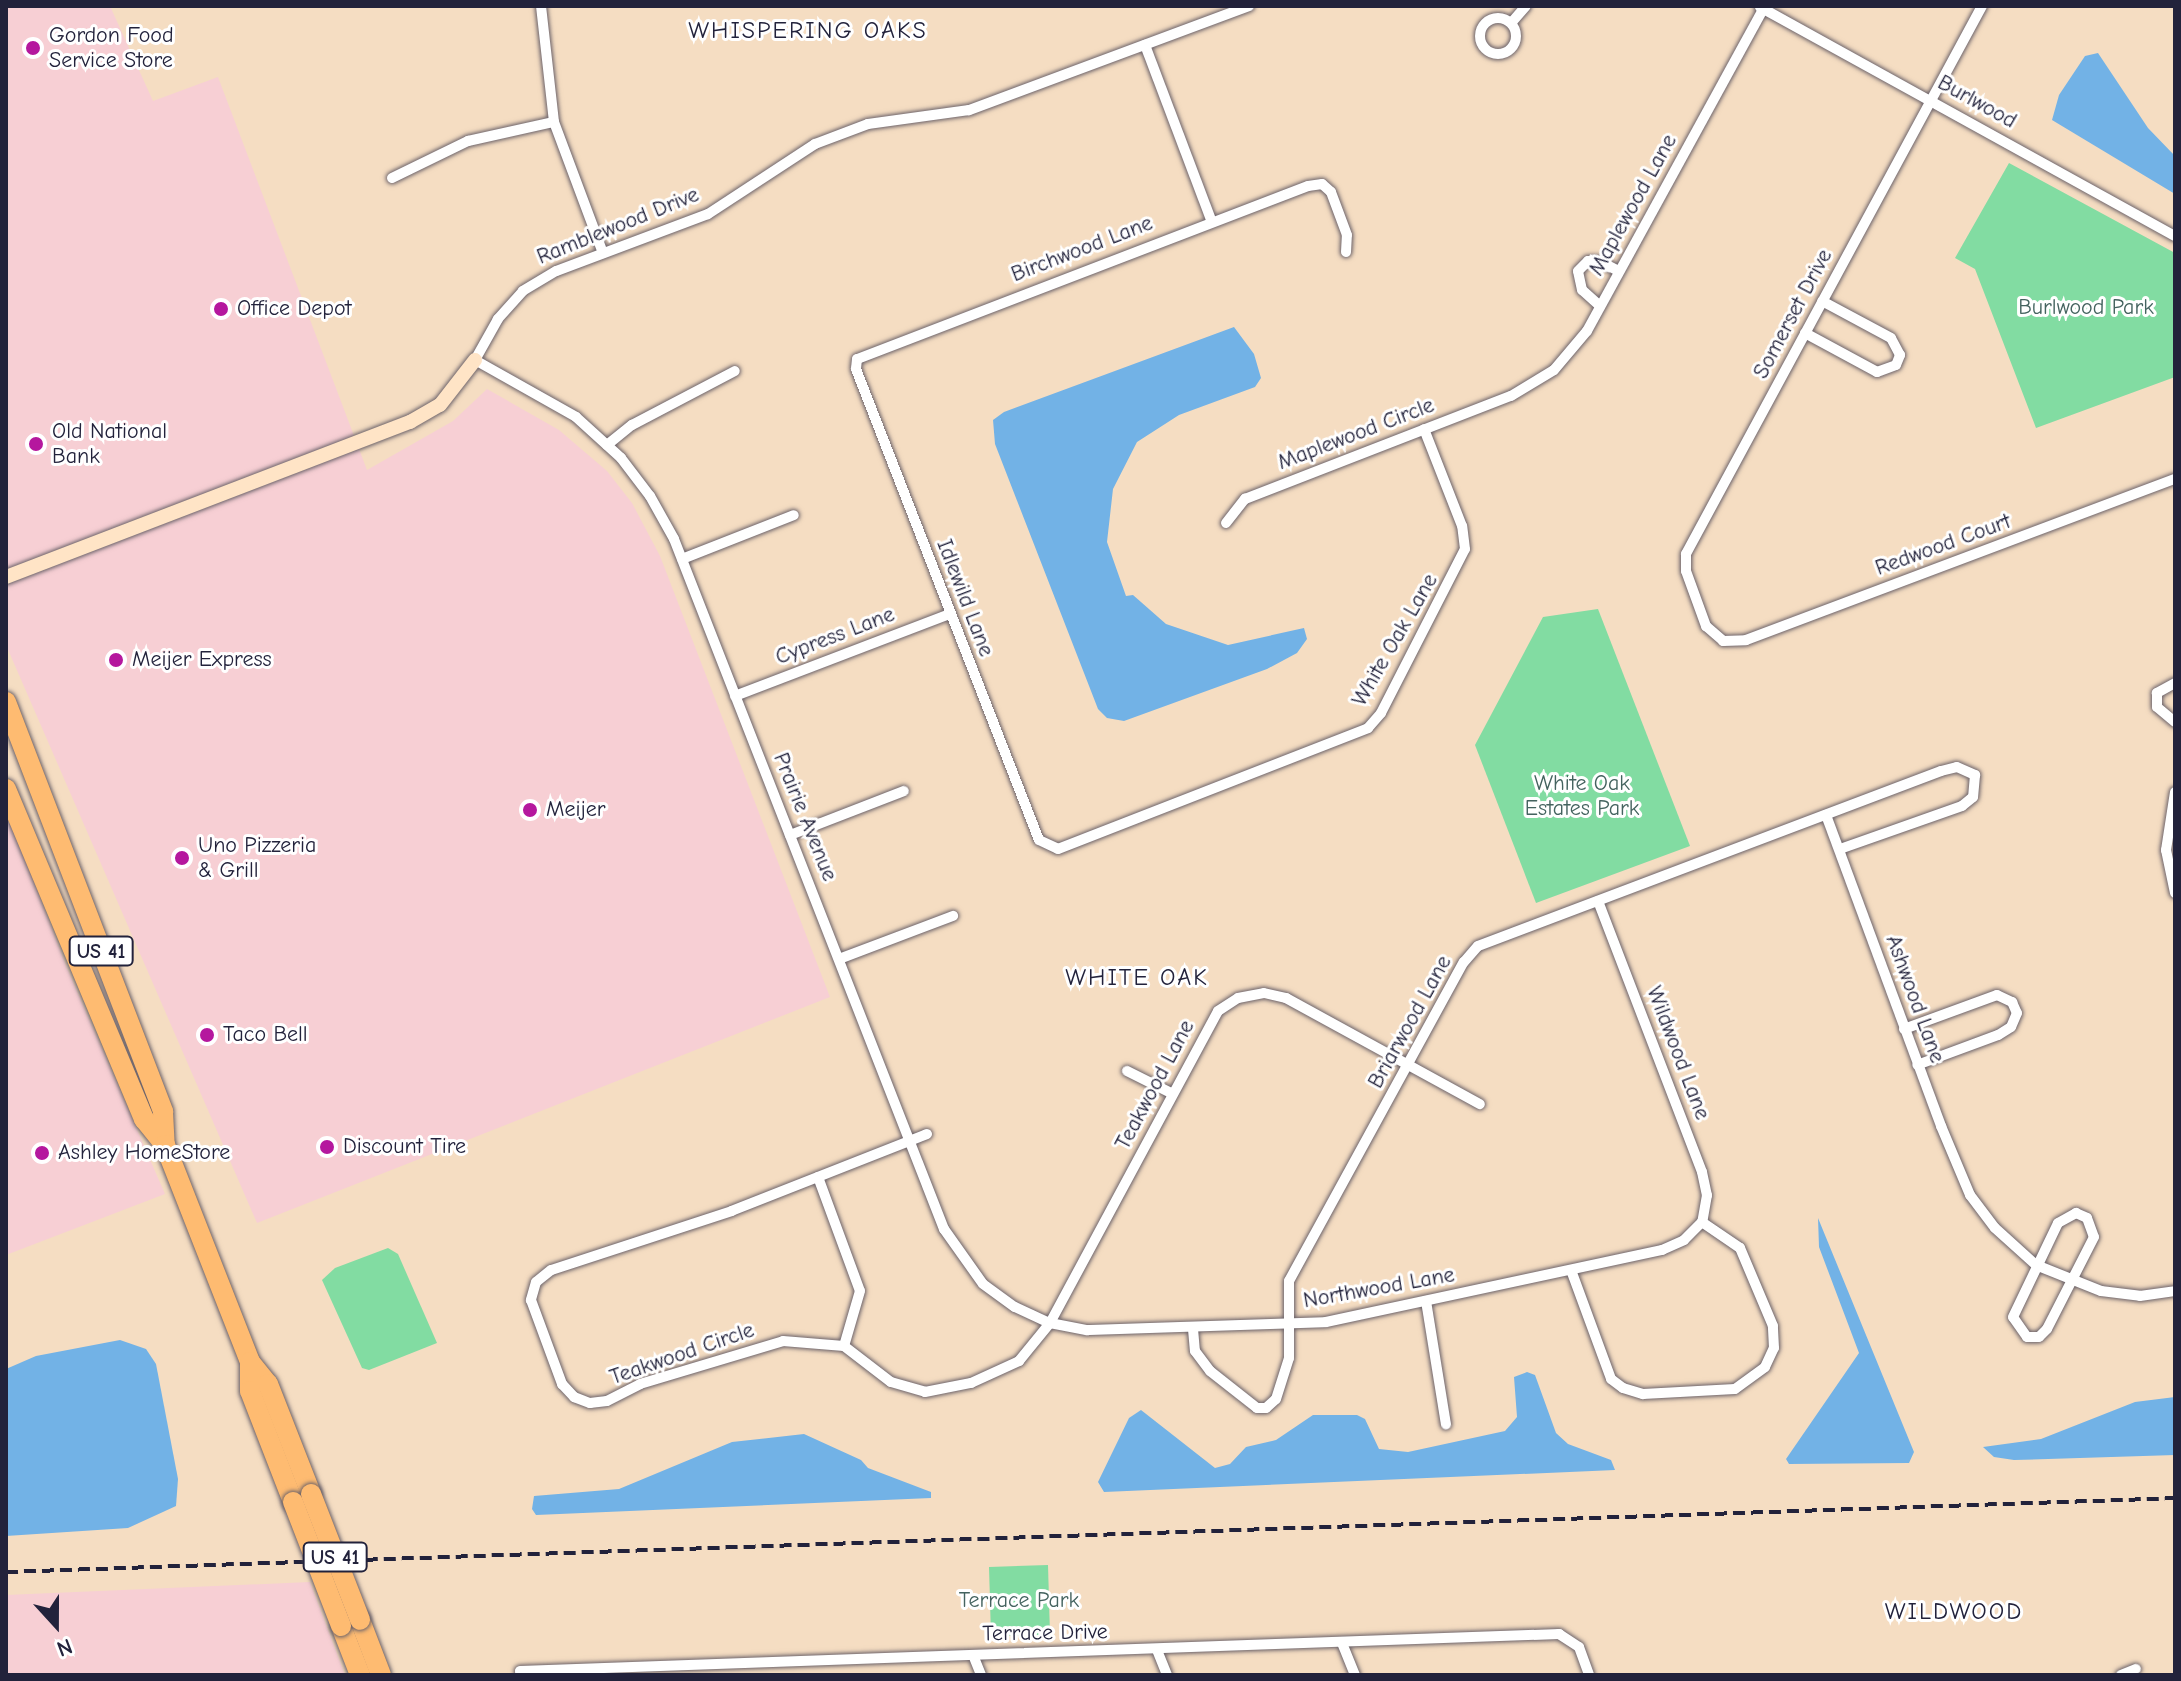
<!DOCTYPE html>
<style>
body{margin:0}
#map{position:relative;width:2181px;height:1681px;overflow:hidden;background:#f5ddc2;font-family:"Comic Neue",sans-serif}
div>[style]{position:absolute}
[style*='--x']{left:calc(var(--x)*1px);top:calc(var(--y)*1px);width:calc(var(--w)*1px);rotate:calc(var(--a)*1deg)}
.built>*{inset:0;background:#f7cfd4}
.green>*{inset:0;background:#82dca2}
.water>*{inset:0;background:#72b2e6}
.roads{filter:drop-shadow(0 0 2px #6c636a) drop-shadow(0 0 2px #6c636a)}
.street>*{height:10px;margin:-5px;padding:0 5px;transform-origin:5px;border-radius:5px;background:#fff}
.street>.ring{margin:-5px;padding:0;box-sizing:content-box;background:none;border:10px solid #fff;border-radius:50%}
.secondary>*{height:14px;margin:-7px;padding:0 7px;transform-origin:7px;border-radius:7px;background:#ffe4c6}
.highway>*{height:20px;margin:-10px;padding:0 10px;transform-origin:10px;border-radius:10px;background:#febb71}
.rail>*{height:4px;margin-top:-2px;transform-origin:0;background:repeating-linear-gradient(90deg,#22223b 0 12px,transparent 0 18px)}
.bridges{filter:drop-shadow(0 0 2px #6c636a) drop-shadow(0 0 2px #6c636a)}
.highway-bridge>*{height:20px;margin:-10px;padding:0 10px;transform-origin:10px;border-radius:10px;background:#febb71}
.dots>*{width:22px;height:22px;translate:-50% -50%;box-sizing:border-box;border:4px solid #fff;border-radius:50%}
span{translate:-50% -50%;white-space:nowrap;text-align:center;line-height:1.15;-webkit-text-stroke:6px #fff;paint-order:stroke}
.shield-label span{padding:2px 6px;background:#fff;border:2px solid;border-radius:6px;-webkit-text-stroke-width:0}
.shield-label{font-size:20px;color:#22223b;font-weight:700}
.poi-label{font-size:22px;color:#22223b}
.left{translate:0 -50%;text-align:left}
.street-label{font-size:22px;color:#22223b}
.park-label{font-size:22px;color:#44635f}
.neighbourhood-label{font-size:24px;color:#22223b;letter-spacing:2px}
.frame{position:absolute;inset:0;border:8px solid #22223b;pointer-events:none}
.north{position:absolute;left:16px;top:1585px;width:80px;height:80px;-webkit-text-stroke:6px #fff;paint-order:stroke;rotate:159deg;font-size:22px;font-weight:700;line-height:32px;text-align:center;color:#22223b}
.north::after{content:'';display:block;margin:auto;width:28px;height:36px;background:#22223b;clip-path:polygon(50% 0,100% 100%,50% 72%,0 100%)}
</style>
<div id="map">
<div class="built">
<div style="clip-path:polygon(6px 6px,110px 6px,153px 101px,218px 77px,367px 470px,453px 421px,487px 389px,559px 430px,607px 471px,632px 503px,660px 556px,830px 997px,257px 1223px,6px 645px)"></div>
<div style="clip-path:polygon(6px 810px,67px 968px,165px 1194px,6px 1255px)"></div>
<div style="clip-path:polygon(310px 1582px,345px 1675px,6px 1675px,6px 1595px)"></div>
</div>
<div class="green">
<div style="clip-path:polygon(2009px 163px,2175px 253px,2175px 377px,2036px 428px,1975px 269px,1955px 258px)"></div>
<div style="clip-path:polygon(1598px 609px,1690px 846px,1536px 903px,1475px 745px,1543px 617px)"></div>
<div style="clip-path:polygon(388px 1248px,398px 1254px,437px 1343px,369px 1370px,362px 1368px,322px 1280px,335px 1268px)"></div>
<div style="clip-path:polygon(1048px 1565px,1050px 1635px,991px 1636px,989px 1567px)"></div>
</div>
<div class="water">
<div style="clip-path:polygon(2098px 53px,2148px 128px,2175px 156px,2175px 194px,2052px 120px,2059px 95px,2085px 56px)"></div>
<div style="clip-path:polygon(1234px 327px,1254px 354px,1261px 378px,1255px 387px,1179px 415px,1137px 442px,1113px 489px,1107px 542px,1126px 596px,1133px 595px,1166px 624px,1228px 645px,1304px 628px,1307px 639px,1297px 653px,1267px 669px,1124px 721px,1107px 718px,1098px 709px,995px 444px,993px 420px,1004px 412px)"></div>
<div style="clip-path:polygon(1818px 1218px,1914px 1452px,1909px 1463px,1789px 1464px,1786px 1459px,1859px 1353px,1819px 1247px)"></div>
<div style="clip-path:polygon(120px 1340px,146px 1349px,156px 1364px,178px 1479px,176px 1506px,128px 1528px,6px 1536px,6px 1369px,36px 1356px)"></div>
<div style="clip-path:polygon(1527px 1372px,1535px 1375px,1556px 1433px,1568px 1444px,1611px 1460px,1615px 1470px,1104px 1492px,1098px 1482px,1129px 1418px,1141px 1410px,1215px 1468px,1230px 1464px,1246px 1447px,1276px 1440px,1313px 1415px,1357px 1415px,1365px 1419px,1379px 1449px,1408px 1452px,1505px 1431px,1517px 1417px,1514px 1377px)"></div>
<div style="clip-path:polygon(2175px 1397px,2175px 1455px,2014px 1460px,1994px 1457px,1983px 1447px,2041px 1439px,2135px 1402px)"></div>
<div style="clip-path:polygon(804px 1434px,861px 1460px,868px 1468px,931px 1492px,931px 1498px,536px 1515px,532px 1509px,534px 1496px,619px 1489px,732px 1442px)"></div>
</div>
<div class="roads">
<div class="street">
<div style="--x:541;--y:6;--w:117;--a:83.6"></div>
<div style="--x:554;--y:122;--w:140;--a:69.5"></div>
<div style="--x:1249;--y:6;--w:299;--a:159.6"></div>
<div style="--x:969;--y:110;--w:102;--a:172.1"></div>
<div style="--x:868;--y:124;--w:57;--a:159.3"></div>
<div style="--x:815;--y:144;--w:128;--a:146.8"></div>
<div style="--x:708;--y:214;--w:162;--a:159.4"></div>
<div style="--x:556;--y:271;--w:39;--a:149"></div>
<div style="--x:523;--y:291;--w:38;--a:132"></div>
<div style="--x:498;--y:319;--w:47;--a:119.3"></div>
<div style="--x:475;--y:360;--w:116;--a:29.4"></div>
<div style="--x:576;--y:417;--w:61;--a:42.3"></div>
<div style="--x:621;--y:458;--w:48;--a:52.7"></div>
<div style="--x:650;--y:496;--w:49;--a:60.8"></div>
<div style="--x:674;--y:539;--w:741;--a:68.63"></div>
<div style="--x:944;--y:1229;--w:67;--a:54.7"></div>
<div style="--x:983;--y:1284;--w:39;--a:36"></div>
<div style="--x:1015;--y:1307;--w:38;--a:25"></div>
<div style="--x:1050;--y:1323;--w:38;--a:11"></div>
<div style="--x:1087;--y:1330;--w:239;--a:-1.9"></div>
<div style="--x:1326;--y:1322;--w:344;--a:-12.1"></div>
<div style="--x:1662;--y:1250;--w:24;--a:-24"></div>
<div style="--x:1684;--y:1240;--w:25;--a:-45"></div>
<div style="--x:1982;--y:6;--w:623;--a:118.38"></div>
<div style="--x:1686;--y:554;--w:17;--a:90"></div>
<div style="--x:1686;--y:571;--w:59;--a:70"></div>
<div style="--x:1706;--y:626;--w:23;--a:41"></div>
<div style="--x:1723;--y:641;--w:23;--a:-2"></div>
<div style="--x:1746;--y:640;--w:458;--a:-20.6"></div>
<div style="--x:1760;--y:7;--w:474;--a:28.9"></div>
<div class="ring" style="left:1480px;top:18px;width:26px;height:26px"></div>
<div style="--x:1512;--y:22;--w:21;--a:-49"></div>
<div style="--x:1145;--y:45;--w:189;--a:69.3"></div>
<div style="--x:392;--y:178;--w:85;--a:-26"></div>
<div style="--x:468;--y:141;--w:88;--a:-12.5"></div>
<div style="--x:1346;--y:252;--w:17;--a:-87"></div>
<div style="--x:1347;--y:235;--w:46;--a:-110.4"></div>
<div style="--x:1331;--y:192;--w:12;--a:-138"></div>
<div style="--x:1322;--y:184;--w:14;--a:172"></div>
<div style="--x:1308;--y:186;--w:483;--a:159"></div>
<div style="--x:857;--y:359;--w:10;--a:96"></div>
<div style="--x:856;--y:369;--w:505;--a:68.77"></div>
<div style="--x:1039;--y:840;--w:21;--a:25"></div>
<div style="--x:1058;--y:849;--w:333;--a:-21.3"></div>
<div style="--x:1368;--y:728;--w:20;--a:-49"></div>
<div style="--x:1381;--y:713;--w:184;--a:-62.9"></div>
<div style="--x:1465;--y:549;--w:23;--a:-97"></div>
<div style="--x:1462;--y:526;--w:104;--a:-111.4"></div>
<div style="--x:1600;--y:306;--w:24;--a:-138"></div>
<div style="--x:1582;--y:290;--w:19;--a:-102"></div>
<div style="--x:1578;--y:271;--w:14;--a:-45"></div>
<div style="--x:1588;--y:261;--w:11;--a:0"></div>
<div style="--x:1599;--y:261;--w:22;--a:27"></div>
<div style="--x:1805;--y:333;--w:82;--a:28.4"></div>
<div style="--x:1877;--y:372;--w:20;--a:-20"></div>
<div style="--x:1896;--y:365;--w:11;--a:-68"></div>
<div style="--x:1900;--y:355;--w:19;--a:-118"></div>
<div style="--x:1891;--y:338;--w:78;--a:-151.8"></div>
<div style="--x:607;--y:445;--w:32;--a:-39"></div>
<div style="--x:632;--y:425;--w:116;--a:-27.7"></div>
<div style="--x:1226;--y:523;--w:31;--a:-52"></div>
<div style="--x:1245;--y:499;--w:285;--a:-21.2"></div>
<div style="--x:1511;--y:396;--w:50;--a:-31.2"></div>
<div style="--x:1554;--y:370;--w:51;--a:-49.8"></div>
<div style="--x:1587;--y:331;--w:367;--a:-61.3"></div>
<div style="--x:682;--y:559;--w:120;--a:-21.4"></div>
<div style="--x:2175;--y:683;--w:21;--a:151"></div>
<div style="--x:2157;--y:693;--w:14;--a:90"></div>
<div style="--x:2157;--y:707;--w:23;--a:40"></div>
<div style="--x:735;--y:696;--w:230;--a:-20.9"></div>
<div style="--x:2175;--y:792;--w:59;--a:98.8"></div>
<div style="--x:2166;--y:850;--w:44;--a:78.2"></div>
<div style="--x:1826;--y:815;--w:332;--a:69.7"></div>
<div style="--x:1941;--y:1126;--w:75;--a:67.2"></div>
<div style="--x:1970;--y:1195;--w:41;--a:52.9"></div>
<div style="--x:1995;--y:1228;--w:55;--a:42.1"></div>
<div style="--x:2036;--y:1265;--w:70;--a:21.8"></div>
<div style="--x:2101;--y:1291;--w:39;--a:7"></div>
<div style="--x:2140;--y:1296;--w:35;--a:-8"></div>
<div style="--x:790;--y:835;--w:122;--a:-21.1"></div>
<div style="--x:1598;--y:901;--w:290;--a:69"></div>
<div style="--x:1702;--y:1172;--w:24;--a:78"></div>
<div style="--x:1707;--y:1195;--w:27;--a:100"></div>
<div style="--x:839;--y:959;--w:122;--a:-20.7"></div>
<div style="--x:1904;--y:1029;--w:99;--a:-20.1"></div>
<div style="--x:1997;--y:995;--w:17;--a:25"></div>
<div style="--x:2012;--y:1002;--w:12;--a:66"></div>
<div style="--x:2017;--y:1013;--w:15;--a:113"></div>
<div style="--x:2011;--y:1027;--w:15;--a:148"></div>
<div style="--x:1998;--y:1035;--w:86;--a:159.7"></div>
<div style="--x:1127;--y:1071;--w:51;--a:26.6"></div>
<div style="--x:927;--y:1134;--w:210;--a:158.5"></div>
<div style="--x:732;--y:1211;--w:190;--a:161.9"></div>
<div style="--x:551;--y:1270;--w:19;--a:141"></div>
<div style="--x:536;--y:1282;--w:19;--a:106"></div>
<div style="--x:531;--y:1300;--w:90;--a:69.7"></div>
<div style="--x:562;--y:1384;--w:18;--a:47"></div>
<div style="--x:574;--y:1397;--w:17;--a:21"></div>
<div style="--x:590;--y:1403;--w:17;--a:-7"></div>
<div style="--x:607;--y:1401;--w:37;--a:-27"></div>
<div style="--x:640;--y:1384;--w:149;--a:-16.7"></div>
<div style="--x:783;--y:1341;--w:61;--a:4.7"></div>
<div style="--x:844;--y:1346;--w:59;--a:37.5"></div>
<div style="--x:891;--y:1382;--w:35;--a:16"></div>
<div style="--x:925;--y:1392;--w:47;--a:-11.1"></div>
<div style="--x:971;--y:1383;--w:53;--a:-24.6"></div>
<div style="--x:1019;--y:1361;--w:49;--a:-50.8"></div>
<div style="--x:1050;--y:1323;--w:354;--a:-61.7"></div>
<div style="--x:1218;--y:1011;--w:24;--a:-33"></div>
<div style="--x:1238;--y:998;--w:26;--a:-11"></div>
<div style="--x:1264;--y:993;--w:23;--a:13"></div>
<div style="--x:1286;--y:998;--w:221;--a:28.7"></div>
<div style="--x:818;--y:1177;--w:121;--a:69.8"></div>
<div style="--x:860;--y:1291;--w:57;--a:106.2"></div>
<div style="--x:2076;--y:1213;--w:12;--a:24"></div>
<div style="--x:2087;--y:1218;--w:20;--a:70"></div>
<div style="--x:2094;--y:1237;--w:103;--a:117.1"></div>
<div style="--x:2047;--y:1329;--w:11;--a:135"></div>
<div style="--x:2039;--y:1337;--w:12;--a:180"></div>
<div style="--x:2027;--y:1337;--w:24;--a:-125"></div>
<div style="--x:2013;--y:1317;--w:104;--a:-64.4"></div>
<div style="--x:2058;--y:1223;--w:21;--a:-29"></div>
<div style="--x:1571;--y:1270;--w:116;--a:69.8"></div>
<div style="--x:1611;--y:1379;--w:15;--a:37"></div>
<div style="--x:1623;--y:1388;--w:21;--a:17"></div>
<div style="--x:1643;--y:1394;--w:92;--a:-3.1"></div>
<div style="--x:1735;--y:1389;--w:37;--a:-36"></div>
<div style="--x:1765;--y:1367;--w:21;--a:-65"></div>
<div style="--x:1774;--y:1348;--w:22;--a:-93"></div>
<div style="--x:1773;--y:1326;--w:85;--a:-112.9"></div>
<div style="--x:1740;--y:1248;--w:46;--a:-145.6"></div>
<div style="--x:1426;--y:1301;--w:125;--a:80.8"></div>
<div style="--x:1193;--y:1329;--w:22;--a:85"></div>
<div style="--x:1195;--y:1351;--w:25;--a:53"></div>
<div style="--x:1210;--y:1371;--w:60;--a:38.2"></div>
<div style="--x:1257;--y:1408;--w:9;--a:0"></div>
<div style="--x:1266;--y:1408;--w:13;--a:-42"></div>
<div style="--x:1276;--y:1399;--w:43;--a:-72.4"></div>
<div style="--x:1289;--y:1358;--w:77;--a:-90"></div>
<div style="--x:1289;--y:1281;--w:364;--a:-61.3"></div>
<div style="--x:1464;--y:962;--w:21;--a:-49"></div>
<div style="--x:1478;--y:946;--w:495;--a:-20.7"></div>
<div style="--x:1941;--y:771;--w:16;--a:-14"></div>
<div style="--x:1957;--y:767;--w:20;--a:24"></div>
<div style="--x:1975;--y:775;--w:22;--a:95"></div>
<div style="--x:1973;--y:797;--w:14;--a:141"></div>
<div style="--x:1962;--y:806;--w:129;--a:160.6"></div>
<div style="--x:1342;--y:1643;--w:35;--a:68"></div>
<div style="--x:1157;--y:1650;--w:27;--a:68"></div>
<div style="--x:973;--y:1655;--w:22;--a:68"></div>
<div style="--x:522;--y:1675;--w:4;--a:-117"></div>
<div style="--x:520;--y:1671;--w:1040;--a:-2.04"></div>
<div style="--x:1559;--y:1634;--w:24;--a:33"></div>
<div style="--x:1579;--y:1647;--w:30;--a:70"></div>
<div style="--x:2121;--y:1675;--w:16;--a:-22"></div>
</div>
<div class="secondary">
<div style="--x:6;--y:577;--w:433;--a:-21"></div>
<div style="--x:410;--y:422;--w:34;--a:-30"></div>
<div style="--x:440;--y:405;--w:57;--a:-52.1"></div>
</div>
<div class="highway">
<div style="--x:6;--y:702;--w:439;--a:69"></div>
<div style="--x:163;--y:1112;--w:33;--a:87"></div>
<div style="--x:6;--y:789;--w:358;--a:67.3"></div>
<div style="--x:144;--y:1119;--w:33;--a:51"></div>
<div style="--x:165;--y:1145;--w:233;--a:68.6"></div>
<div style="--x:250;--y:1362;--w:28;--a:51"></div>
<div style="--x:268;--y:1384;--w:118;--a:68.6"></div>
<div style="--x:250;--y:1362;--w:29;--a:90"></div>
<div style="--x:250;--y:1391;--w:119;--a:68.8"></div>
<div style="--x:360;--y:1620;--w:59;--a:69.1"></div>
<div style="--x:341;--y:1626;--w:53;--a:68.8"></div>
</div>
</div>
<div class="rail">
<div style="--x:6;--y:1572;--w:2170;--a:-1.95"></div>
</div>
<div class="bridges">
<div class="highway-bridge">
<div style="--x:311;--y:1494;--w:135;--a:68.7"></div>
<div style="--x:293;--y:1502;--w:133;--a:68.8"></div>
</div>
</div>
<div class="dots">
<div style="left:33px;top:48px;background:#b5179e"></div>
<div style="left:221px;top:309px;background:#b5179e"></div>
<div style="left:36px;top:444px;background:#b5179e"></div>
<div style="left:116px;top:660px;background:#b5179e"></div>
<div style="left:530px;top:810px;background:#b5179e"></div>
<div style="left:182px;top:858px;background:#b5179e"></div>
<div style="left:207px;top:1035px;background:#b5179e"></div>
<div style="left:327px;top:1147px;background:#b5179e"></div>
<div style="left:42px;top:1153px;background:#b5179e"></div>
</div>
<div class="shield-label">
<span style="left:101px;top:951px">US 41</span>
<span style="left:335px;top:1557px">US 41</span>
</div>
<div class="poi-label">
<span class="left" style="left:49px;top:48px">Gordon Food<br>Service Store</span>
<span class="left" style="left:237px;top:309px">Office Depot</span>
<span class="left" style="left:52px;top:444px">Old National<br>Bank</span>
<span class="left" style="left:132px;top:660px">Meijer Express</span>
<span class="left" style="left:546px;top:810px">Meijer</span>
<span class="left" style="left:198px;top:858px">Uno Pizzeria<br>&amp; Grill</span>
<span class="left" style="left:223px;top:1035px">Taco Bell</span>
<span class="left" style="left:343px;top:1147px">Discount Tire</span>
<span class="left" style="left:58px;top:1153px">Ashley HomeStore</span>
</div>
<div class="street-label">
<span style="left:1977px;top:102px;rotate:29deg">Burlwood</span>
<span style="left:1633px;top:205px;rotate:-61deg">Maplewood Lane</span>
<span style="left:618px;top:226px;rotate:-22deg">Ramblewood Drive</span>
<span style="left:1082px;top:249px;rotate:-21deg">Birchwood Lane</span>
<span style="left:1793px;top:314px;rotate:-62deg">Somerset Drive</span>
<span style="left:1356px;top:434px;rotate:-21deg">Maplewood Circle</span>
<span style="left:1943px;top:545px;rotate:-20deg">Redwood Court</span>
<span style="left:965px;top:598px;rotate:69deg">Idlewild Lane</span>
<span style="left:835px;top:636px;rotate:-21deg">Cypress Lane</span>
<span style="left:1395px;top:640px;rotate:-60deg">White Oak Lane</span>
<span style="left:805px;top:817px;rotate:68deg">Prairie Avenue</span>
<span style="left:1915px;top:999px;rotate:70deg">Ashwood Lane</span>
<span style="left:1410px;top:1022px;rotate:-61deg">Briarwood Lane</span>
<span style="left:1678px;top:1053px;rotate:69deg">Wildwood Lane</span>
<span style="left:1155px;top:1085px;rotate:-62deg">Teakwood Lane</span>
<span style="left:1379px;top:1288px;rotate:-10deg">Northwood Lane</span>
<span style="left:682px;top:1354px;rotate:-19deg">Teakwood Circle</span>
<span style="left:1045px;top:1633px;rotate:-1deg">Terrace Drive</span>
</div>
<div class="park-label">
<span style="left:2086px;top:308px">Burlwood Park</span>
<span style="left:1582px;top:796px">White Oak<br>Estates Park</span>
<span style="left:1019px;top:1601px">Terrace Park</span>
</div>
<div class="neighbourhood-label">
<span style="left:808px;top:31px">WHISPERING OAKS</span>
<span style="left:1137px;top:978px">WHITE OAK</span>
<span style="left:1954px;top:1612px">WILDWOOD</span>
</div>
<div class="frame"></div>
<div class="north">N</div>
</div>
